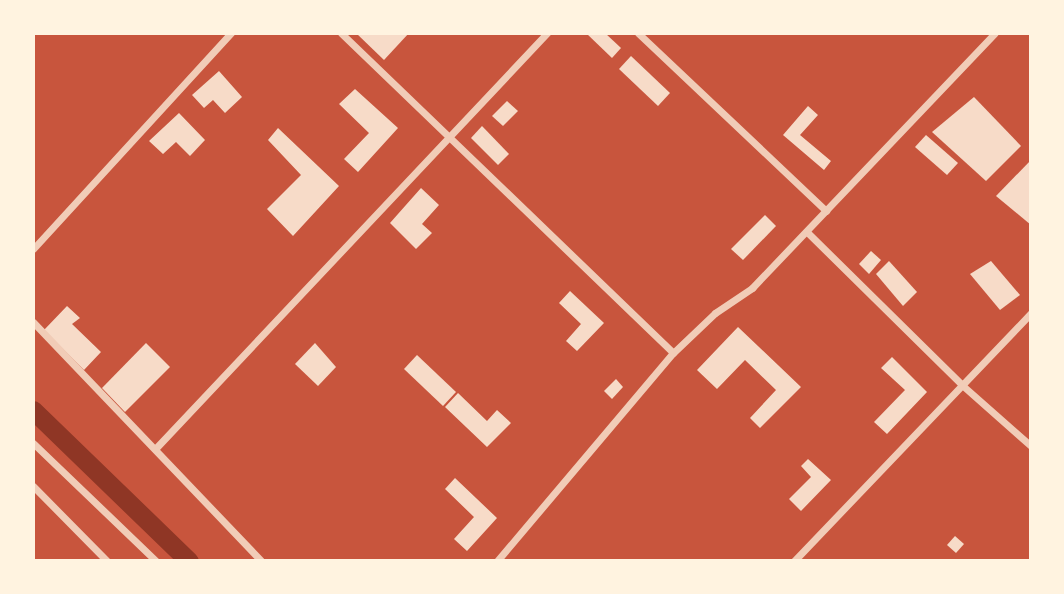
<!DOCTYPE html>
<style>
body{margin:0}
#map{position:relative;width:1064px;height:594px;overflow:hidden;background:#c8553d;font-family:"Noto Sans",sans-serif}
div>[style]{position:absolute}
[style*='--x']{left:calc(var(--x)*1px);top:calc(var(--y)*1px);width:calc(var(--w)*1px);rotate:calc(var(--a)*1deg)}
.canal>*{height:19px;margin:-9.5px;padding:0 9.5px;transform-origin:9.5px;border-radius:9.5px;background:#8f3625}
.building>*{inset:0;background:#f7dbc8}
.minor>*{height:7px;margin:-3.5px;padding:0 3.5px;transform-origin:3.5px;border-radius:3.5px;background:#f1ccb7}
span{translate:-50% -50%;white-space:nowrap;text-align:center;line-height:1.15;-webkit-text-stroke:7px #fff3e0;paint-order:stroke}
.frame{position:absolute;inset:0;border:35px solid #fff3e0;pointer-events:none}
</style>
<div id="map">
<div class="canal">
<div style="--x:33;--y:410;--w:217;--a:44.1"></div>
</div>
<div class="building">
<div style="clip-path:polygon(356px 33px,409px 33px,384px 60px)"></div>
<div style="clip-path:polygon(586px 33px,605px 33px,621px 48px,612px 58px)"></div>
<div style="clip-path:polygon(631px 56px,670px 93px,658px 106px,619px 69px)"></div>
<div style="clip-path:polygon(219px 71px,242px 97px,225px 113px,213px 100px,204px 108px,192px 95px)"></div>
<div style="clip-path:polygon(355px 89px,398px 128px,358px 172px,344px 159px,369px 133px,339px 104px)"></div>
<div style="clip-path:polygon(974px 97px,1021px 146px,986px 181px,932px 132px)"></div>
<div style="clip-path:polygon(507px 101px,518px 111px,503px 126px,492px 116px)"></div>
<div style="clip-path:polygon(808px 106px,818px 115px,800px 135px,831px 161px,824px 170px,783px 135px)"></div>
<div style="clip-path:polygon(179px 113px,205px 140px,190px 156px,176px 142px,163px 154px,149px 141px)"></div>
<div style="clip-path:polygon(482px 126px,509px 154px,498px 165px,471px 138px)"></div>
<div style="clip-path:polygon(278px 128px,339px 186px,293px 236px,267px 209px,301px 175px,268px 140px)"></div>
<div style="clip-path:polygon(926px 135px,958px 163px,947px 175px,915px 147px)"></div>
<div style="clip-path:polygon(1031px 160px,1031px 225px,996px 196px)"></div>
<div style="clip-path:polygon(421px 188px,439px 205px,422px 224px,432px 233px,416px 249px,390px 223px)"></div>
<div style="clip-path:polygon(765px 215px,776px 226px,743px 260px,731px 249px)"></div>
<div style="clip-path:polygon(871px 251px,881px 260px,869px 274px,859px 264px)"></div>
<div style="clip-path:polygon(889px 261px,917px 292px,903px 306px,876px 274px)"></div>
<div style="clip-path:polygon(991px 261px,1020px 295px,1000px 310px,970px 274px)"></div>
<div style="clip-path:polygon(570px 291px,604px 323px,577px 351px,566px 341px,581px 324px,559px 303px)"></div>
<div style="clip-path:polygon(67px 306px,80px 318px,72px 324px,101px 352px,84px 370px,44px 330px)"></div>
<div style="clip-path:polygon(738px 327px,801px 387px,760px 428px,750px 418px,776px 390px,745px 360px,717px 389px,697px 370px)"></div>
<div style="clip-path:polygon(146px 343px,170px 367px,125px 412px,102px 388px)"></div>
<div style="clip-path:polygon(315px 343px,336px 367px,318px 386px,295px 364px)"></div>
<div style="clip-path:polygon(417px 355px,456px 392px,443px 406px,404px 369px)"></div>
<div style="clip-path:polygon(892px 357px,927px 392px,887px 434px,874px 422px,905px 390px,881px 368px)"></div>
<div style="clip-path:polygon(616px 379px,623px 387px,612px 399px,604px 391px)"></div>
<div style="clip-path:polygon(458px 393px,487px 421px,497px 410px,511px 423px,487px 447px,445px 407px)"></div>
<div style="clip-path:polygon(808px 459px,831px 480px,801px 511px,789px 499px,811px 477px,801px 466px)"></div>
<div style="clip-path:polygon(455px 478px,497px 518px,467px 551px,454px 539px,474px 517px,445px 489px)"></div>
<div style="clip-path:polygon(955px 536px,964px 544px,956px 553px,947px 545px)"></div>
</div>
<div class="minor">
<div style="--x:341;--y:33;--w:461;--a:43.9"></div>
<div style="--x:638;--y:33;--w:259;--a:43.4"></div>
<div style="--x:807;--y:232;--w:218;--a:44.6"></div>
<div style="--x:962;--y:385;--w:92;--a:41.5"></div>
<div style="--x:33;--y:249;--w:293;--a:-47.5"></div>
<div style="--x:33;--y:322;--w:330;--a:46.3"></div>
<div style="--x:33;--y:443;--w:170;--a:43.8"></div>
<div style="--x:155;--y:449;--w:572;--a:-46.7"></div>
<div style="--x:33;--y:486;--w:105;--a:45.4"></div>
<div style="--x:497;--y:561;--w:272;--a:-49.8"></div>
<div style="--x:673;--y:353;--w:58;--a:-43.6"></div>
<div style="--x:715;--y:313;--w:45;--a:-34"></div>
<div style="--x:752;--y:288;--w:352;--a:-46.4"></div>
<div style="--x:794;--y:561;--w:343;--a:-46.3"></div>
</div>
<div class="frame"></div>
</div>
